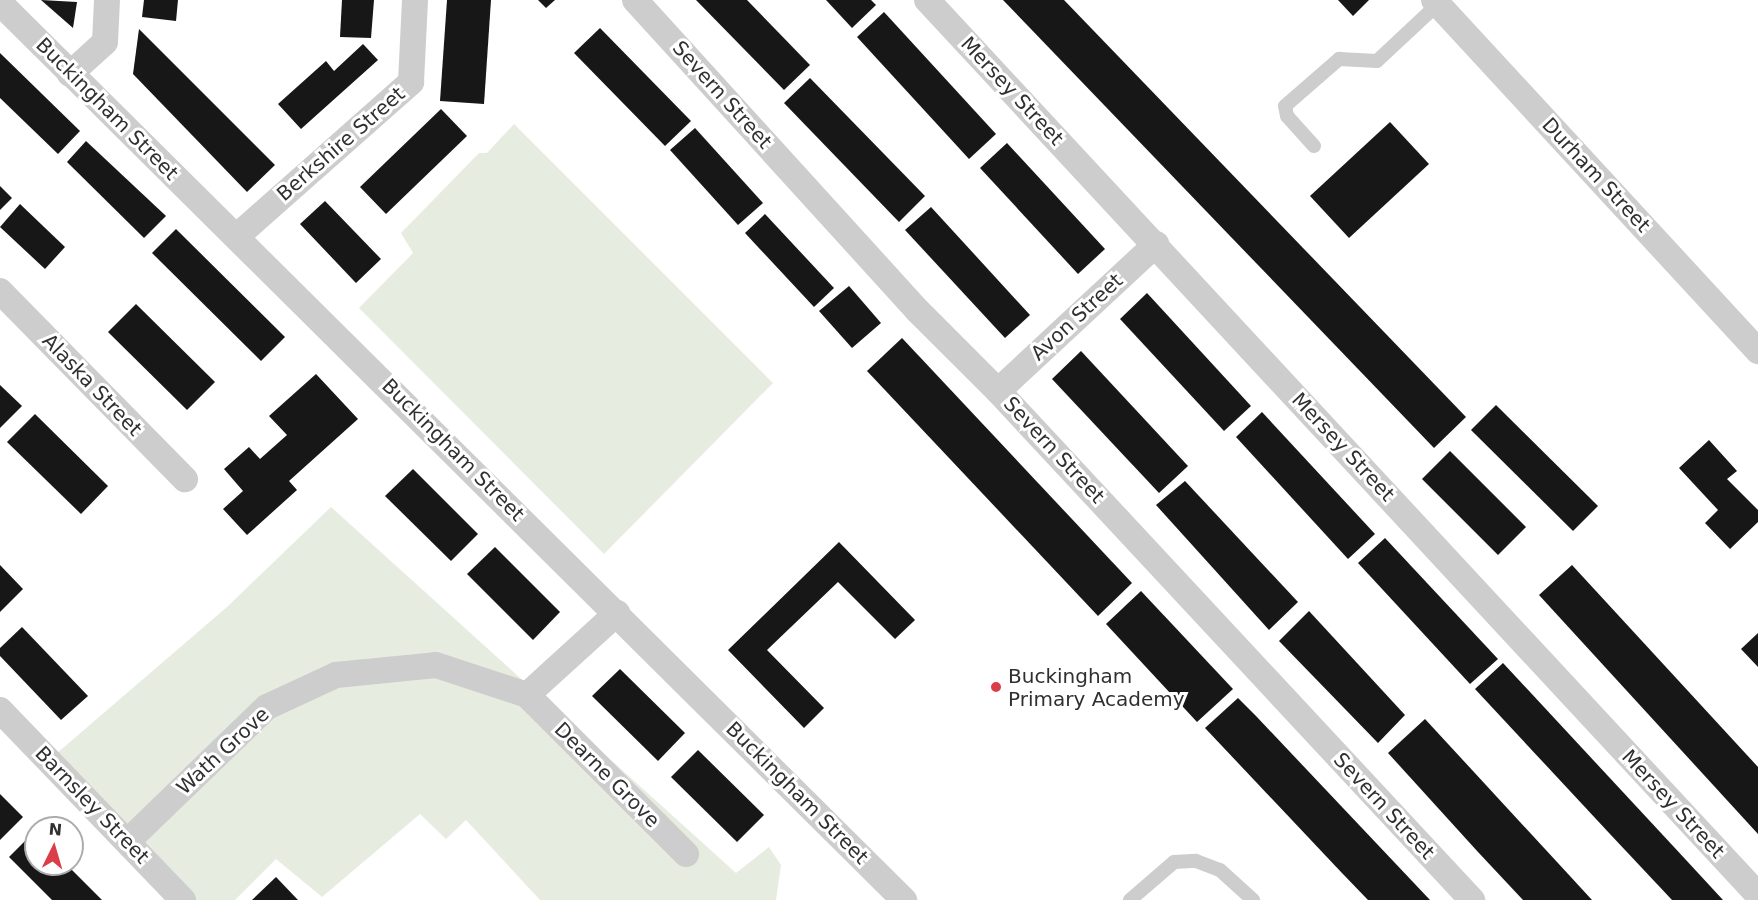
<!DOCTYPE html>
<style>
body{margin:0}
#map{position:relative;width:1758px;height:900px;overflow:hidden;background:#fff;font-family:"DejaVu Sans",sans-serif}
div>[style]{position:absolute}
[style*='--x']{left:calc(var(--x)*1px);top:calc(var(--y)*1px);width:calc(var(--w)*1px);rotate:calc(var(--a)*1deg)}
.green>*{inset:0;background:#e6ecdf}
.building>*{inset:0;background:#171717}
.service>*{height:14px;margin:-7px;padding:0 7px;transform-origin:7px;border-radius:7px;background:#cdcdcd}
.minor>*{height:26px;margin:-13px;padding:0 13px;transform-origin:13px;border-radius:13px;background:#cdcdcd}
.dots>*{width:16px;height:16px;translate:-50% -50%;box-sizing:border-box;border:3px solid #fff;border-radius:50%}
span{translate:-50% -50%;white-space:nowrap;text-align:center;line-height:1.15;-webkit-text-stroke:6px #fff;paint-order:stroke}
.street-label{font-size:20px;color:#303030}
.poi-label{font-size:20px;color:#303030}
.left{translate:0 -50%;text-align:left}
.north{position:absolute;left:24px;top:816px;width:60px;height:60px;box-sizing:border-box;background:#fff;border:2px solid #acacac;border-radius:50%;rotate:5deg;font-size:16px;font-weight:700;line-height:24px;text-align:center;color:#303030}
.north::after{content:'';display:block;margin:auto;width:21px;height:27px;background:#db3e49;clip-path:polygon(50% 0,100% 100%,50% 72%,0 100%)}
</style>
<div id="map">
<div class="green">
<div style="clip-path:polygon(514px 124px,773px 383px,604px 554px,359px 308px,413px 253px,401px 233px,479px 153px,487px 153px)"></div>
<div style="clip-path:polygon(331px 507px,736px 873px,769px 847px,781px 865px,776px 900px,540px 900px,466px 820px,446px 839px,420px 814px,322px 897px,276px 859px,235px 900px,183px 900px,49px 760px,227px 607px)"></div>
</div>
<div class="building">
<div style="clip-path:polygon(41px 0,77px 2px,73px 28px)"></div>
<div style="clip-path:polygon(144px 0,178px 0,176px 21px,142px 17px)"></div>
<div style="clip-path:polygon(342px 0,374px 0,371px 38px,340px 37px)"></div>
<div style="clip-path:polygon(447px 0,491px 0,484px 104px,440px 101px)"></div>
<div style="clip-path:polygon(538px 0,555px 0,546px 8px)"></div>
<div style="clip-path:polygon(696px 0,747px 0,810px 65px,784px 90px)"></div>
<div style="clip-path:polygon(826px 0,871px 0,876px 5px,852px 28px)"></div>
<div style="clip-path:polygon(1003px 0,1064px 0,1466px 417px,1434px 448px)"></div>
<div style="clip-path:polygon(1338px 0,1369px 0,1353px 16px)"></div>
<div style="clip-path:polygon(884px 12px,996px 134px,969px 159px,857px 37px)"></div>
<div style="clip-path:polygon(600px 28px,691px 121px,665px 146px,574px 53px)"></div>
<div style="clip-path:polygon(139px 29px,275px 165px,247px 192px,133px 74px)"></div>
<div style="clip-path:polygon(363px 44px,378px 60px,301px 129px,278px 104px,326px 61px,334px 71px)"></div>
<div style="clip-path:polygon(0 53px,80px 131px,58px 154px,0 98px)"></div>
<div style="clip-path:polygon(810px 78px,925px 196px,899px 222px,784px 103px)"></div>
<div style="clip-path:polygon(441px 109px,467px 136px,386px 214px,360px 187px)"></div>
<div style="clip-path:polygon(1390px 122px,1429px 164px,1349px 238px,1310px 196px)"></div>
<div style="clip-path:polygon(695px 128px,763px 203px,738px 225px,670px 150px)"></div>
<div style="clip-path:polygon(86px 141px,166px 216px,144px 238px,67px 162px)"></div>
<div style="clip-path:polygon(1007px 143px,1105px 249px,1078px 274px,980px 168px)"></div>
<div style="clip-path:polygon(0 186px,12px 198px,0 210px)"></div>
<div style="clip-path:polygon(325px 201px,381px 259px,356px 283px,300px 224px)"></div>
<div style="clip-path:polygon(20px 204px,65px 247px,45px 269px,0 227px)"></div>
<div style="clip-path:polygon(931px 207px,1030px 315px,1005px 338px,905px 230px)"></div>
<div style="clip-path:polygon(765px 214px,834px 288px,814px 307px,745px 233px)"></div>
<div style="clip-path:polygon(176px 229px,285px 337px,261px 361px,152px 253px)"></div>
<div style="clip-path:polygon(849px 286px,881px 323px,852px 348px,819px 311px)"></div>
<div style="clip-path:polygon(1147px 293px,1251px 406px,1224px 431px,1120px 319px)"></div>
<div style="clip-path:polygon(136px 304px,215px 382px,187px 410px,108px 332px)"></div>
<div style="clip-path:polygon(902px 338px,1132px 583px,1098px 616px,867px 371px)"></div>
<div style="clip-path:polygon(1081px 351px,1188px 466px,1159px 493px,1052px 379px)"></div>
<div style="clip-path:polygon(316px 374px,358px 419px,289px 481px,297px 490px,247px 535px,223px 509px,243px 491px,224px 469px,249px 447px,260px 459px,287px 435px,269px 416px)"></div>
<div style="clip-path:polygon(0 385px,22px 406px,0 428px)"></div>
<div style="clip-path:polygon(1496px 405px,1598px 506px,1573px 531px,1471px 430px)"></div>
<div style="clip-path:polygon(1262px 412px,1375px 534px,1348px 559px,1236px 437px)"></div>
<div style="clip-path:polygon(35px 414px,108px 486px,81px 514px,7px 442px)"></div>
<div style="clip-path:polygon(1709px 440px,1737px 471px,1727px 479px,1758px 510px,1758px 522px,1730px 549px,1705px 523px,1718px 510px,1679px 468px)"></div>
<div style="clip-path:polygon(1450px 451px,1526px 527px,1498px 555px,1422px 479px)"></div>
<div style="clip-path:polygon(413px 469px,478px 534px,451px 561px,385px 496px)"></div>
<div style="clip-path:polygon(1185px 481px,1298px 602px,1269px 630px,1156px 505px)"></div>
<div style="clip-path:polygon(1385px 538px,1498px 659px,1470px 684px,1358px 563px)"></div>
<div style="clip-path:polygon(839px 542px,915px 620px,895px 639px,838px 582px,767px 650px,824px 708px,804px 728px,728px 650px)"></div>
<div style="clip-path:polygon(495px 547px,560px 612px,533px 640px,467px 574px)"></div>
<div style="clip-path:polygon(0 565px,23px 589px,0 612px)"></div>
<div style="clip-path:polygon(1572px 565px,1758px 767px,1758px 834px,1539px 595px)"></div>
<div style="clip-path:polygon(1141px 591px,1233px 689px,1197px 722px,1106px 624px)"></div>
<div style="clip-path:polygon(1309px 611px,1405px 715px,1378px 743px,1279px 641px)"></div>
<div style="clip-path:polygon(22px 627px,88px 696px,61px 720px,0 656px,0 648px)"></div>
<div style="clip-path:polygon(1758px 633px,1758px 667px,1741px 649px)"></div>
<div style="clip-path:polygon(1503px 663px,1674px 847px,1723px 900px,1672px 900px,1610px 834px,1475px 689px)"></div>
<div style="clip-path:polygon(620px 669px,685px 733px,658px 761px,592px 696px)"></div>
<div style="clip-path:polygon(1238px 698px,1256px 716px,1430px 900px,1368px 900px,1341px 872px,1205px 728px)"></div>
<div style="clip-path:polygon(1425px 719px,1569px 875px,1592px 900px,1523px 900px,1478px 852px,1388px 753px)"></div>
<div style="clip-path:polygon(698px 750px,764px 815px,737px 842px,671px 777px)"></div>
<div style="clip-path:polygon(0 794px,23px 817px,0 840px)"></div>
<div style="clip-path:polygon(34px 832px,36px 864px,66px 864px,102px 900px,52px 900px,9px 857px)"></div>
<div style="clip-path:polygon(276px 877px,298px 900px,252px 900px)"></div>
</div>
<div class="service">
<div style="--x:1314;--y:146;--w:40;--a:-132"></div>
<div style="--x:1287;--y:116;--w:10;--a:-101"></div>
<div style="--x:1285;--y:106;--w:72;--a:-41"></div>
<div style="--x:1339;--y:59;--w:38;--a:3"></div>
<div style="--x:1377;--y:61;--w:83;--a:-43.1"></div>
<div style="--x:1130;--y:900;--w:58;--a:-40.8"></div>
<div style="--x:1174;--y:862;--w:22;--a:-3"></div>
<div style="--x:1196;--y:861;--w:26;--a:21"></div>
<div style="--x:1220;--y:870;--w:45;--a:42.3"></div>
</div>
<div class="minor">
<div style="--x:635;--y:0;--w:420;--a:47.7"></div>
<div style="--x:918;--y:311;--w:113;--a:45"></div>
<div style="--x:998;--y:391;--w:696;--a:47.04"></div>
<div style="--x:927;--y:0;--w:1221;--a:47.12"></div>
<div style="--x:1434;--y:0;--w:478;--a:47.3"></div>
<div style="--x:0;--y:3;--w:1274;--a:44.78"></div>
<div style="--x:70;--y:74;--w:47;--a:-42.4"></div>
<div style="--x:105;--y:42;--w:42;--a:-87.3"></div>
<div style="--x:236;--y:237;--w:234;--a:-41.5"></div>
<div style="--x:411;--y:82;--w:82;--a:-87.2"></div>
<div style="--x:0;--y:291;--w:264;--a:45.5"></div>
<div style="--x:998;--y:391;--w:216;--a:-42.9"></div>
<div style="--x:527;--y:695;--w:225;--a:45"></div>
<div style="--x:0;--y:710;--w:264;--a:46.1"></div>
<div style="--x:128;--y:841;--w:193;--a:-44"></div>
<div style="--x:267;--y:707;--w:76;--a:-24.9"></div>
<div style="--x:336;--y:675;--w:100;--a:-5.7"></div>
<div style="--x:436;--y:665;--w:96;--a:18.2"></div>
<div style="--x:527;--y:695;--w:122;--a:-42.3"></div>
</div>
<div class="dots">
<div style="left:996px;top:687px;background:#db3e49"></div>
</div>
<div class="street-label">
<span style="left:1012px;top:91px;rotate:47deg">Mersey Street</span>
<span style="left:722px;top:95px;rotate:48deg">Severn Street</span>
<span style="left:107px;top:109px;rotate:45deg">Buckingham Street</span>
<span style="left:341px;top:144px;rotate:-41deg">Berkshire Street</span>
<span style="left:1596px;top:175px;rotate:47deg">Durham Street</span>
<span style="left:1077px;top:317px;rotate:-43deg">Avon Street</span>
<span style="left:92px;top:385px;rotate:46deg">Alaska Street</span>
<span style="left:1343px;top:447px;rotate:47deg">Mersey Street</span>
<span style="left:453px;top:450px;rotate:45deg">Buckingham Street</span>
<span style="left:1054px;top:450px;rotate:47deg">Severn Street</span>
<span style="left:223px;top:751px;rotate:-43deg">Wath Grove</span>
<span style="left:607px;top:775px;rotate:45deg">Dearne Grove</span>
<span style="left:797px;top:793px;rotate:45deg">Buckingham Street</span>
<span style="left:1673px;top:804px;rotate:47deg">Mersey Street</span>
<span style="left:92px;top:805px;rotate:46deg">Barnsley Street</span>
<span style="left:1384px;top:806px;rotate:47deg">Severn Street</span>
</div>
<div class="poi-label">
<span class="left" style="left:1008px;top:688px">Buckingham<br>Primary Academy</span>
</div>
<div class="north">N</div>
</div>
